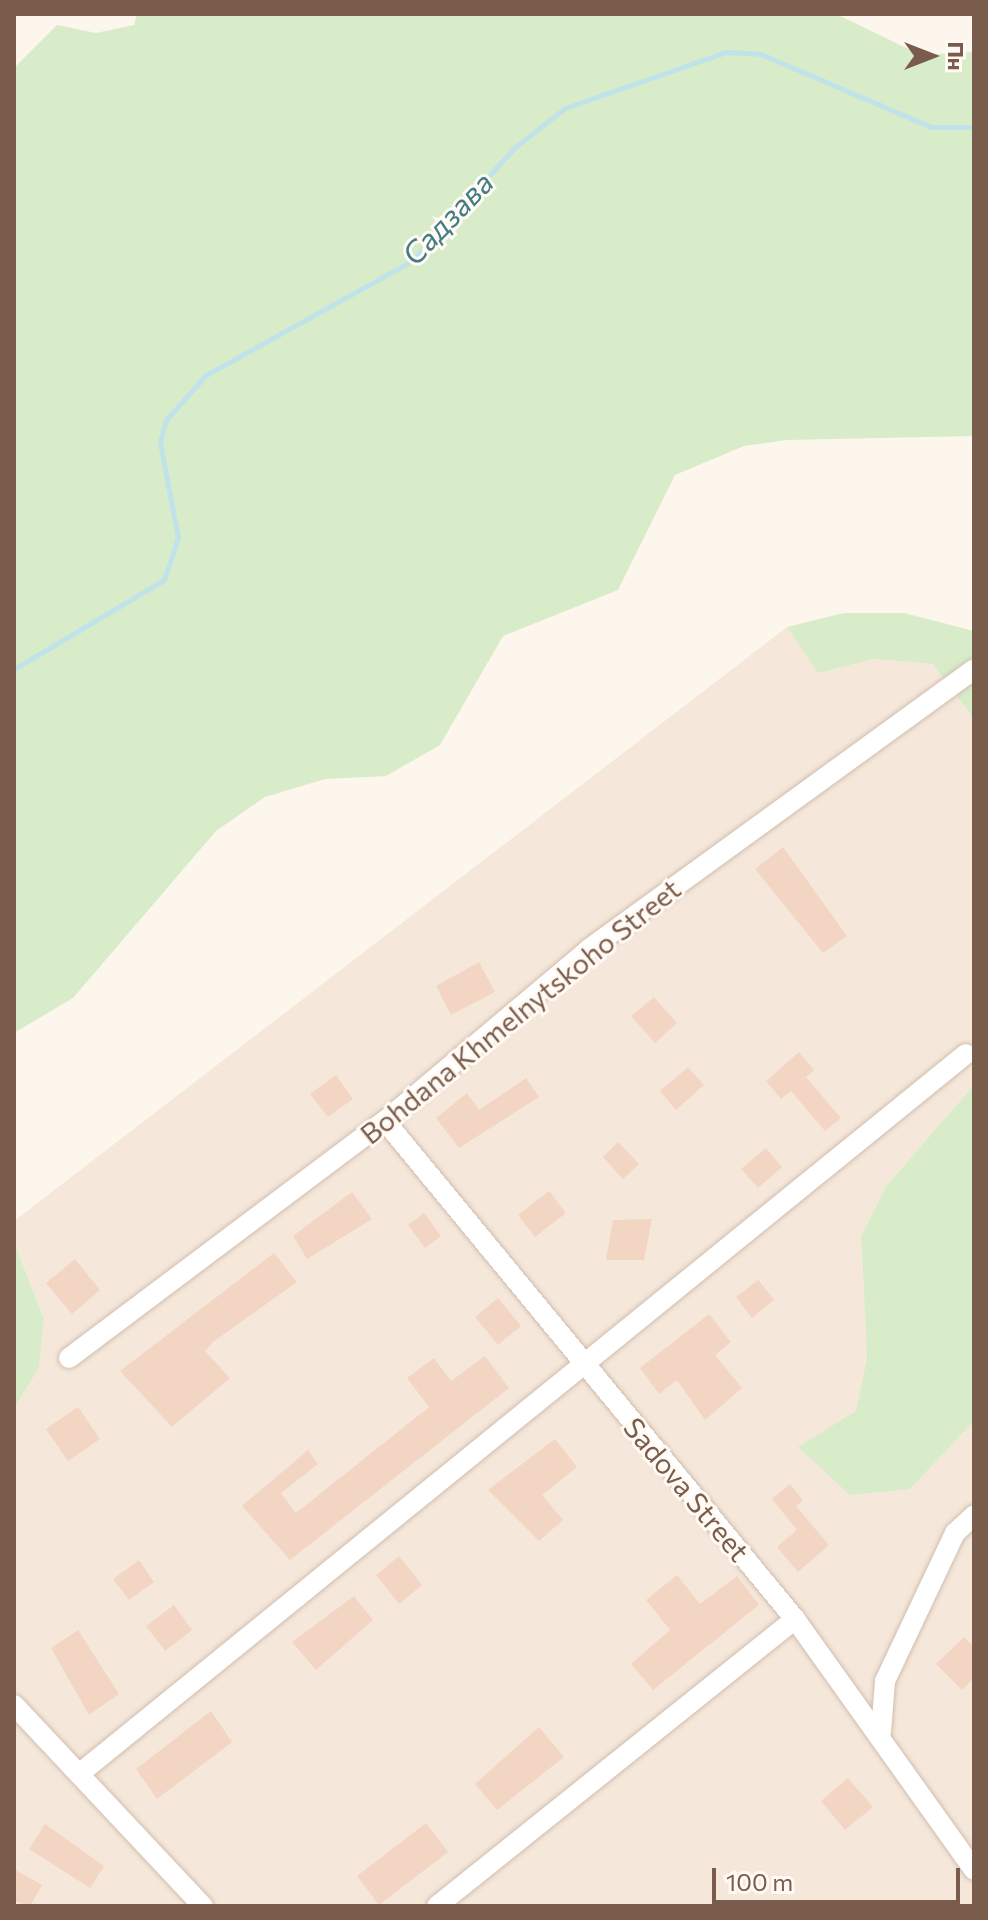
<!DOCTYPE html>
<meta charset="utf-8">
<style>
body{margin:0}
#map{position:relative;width:988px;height:1920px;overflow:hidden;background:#fdf6ec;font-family:Commissioner,sans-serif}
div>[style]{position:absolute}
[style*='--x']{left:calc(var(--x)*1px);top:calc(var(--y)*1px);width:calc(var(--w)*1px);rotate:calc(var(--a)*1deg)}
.residential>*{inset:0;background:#f5e8da}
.green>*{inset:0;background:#d8ecc9}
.stream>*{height:5px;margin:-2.5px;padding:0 2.5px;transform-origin:2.5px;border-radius:2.5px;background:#bfe3e8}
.building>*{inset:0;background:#f3d5c3}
.roads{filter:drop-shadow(0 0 2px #d1beb0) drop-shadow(0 0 2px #d1beb0)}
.street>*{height:20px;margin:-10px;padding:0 10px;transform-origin:10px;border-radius:10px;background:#fff}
span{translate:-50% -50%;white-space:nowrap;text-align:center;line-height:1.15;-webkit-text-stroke:6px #fffaf3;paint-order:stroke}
.street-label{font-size:28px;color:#7a5c4d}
.water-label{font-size:30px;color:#437c86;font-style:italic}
.frame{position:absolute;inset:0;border:16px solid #7a5c4d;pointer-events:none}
.north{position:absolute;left:892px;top:16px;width:80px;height:80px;-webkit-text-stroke:6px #fffaf3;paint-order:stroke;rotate:90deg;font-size:22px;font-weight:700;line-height:32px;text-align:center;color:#7a5c4d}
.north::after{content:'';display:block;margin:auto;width:28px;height:36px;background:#7a5c4d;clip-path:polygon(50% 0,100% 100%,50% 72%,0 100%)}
.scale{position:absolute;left:712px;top:1868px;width:248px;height:36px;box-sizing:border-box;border:4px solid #7a5c4d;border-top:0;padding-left:10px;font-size:24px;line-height:28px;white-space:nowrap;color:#7a5c4d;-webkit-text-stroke:6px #fffaf3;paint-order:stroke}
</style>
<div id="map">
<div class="residential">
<div style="clip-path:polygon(787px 627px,818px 673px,875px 659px,933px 664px,974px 719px,974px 1085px,887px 1185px,861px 1236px,867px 1357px,856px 1412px,910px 1489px,974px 1421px,974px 1906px,14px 1906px,14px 1408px,39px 1368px,44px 1319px,14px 1242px,14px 1221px)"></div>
</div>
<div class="green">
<div style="clip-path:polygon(137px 14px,836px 14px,921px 55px,974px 52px,974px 436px,787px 440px,744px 446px,675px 475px,618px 590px,503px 636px,440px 745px,386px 776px,325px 779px,265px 797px,216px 831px,73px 998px,14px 1033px,14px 68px,57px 25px,96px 33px,134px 25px)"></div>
<div style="clip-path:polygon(844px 613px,904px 613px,974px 631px,974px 719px,933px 664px,875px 659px,818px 673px,787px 627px)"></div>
<div style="clip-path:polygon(974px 1085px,974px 1421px,910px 1489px,850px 1495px,798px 1447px,856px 1411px,867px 1357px,861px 1236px,887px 1185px)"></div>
<div style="clip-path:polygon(14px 1242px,44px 1319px,39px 1368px,14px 1408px)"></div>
</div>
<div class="stream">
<div style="--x:14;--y:669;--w:174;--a:-30.7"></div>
<div style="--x:164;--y:580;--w:44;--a:-71.6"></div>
<div style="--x:178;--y:538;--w:98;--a:-100.6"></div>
<div style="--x:160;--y:442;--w:23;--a:-75"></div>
<div style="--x:166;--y:420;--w:60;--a:-48.4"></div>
<div style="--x:206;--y:375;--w:235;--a:-29"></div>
<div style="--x:412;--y:261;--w:152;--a:-47.9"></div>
<div style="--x:514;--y:148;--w:65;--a:-38.1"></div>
<div style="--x:565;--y:108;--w:170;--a:-19.2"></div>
<div style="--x:726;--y:52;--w:35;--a:3"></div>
<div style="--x:761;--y:54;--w:185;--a:23.2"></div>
<div style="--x:931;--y:127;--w:43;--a:0"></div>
</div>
<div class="building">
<div style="clip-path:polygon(783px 847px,847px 936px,823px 953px,755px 869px)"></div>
<div style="clip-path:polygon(479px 962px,495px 992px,451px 1015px,436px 986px)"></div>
<div style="clip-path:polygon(654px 997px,677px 1023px,655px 1043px,631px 1016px)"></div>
<div style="clip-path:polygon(799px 1052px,814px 1070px,806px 1077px,841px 1118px,825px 1131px,791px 1091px,781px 1099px,766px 1081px)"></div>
<div style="clip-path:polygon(688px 1067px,704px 1085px,676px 1110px,660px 1091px)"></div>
<div style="clip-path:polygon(336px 1075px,353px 1099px,328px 1117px,310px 1094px)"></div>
<div style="clip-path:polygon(526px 1078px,539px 1097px,459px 1148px,436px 1118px,467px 1093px,479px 1110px)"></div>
<div style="clip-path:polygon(618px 1142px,639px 1164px,623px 1179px,603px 1157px)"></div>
<div style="clip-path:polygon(766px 1148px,782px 1167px,758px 1188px,741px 1169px)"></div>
<div style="clip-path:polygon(549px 1191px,566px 1213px,535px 1237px,518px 1215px)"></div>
<div style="clip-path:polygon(352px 1192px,372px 1219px,307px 1259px,293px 1236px)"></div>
<div style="clip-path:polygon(424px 1213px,441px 1236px,425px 1248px,408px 1225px)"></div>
<div style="clip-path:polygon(652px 1219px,644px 1260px,606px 1260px,613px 1220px)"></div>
<div style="clip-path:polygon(274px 1253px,297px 1282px,213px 1342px,205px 1351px,230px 1378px,172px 1427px,120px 1371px)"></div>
<div style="clip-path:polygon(75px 1259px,100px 1290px,72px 1314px,46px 1283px)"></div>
<div style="clip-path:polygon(758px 1280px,774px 1300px,752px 1318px,736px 1297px)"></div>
<div style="clip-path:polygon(498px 1298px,521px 1326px,498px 1345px,475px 1317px)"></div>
<div style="clip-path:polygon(709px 1314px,731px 1342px,715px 1355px,742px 1388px,705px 1420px,677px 1380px,659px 1394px,640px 1368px)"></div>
<div style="clip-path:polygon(485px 1356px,509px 1388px,290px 1560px,242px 1506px,308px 1450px,318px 1464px,281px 1493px,296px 1513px,429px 1407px,407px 1378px,434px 1358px,451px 1381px)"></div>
<div style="clip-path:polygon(78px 1407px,100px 1439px,68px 1461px,46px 1429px)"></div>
<div style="clip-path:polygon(555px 1439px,577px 1467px,542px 1495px,563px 1520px,539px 1541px,488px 1490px)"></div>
<div style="clip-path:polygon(790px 1484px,803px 1500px,796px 1506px,829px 1545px,798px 1572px,777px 1547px,797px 1530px,772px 1499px)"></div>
<div style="clip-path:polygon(399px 1556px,422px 1585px,399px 1604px,376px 1575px)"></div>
<div style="clip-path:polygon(139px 1560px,154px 1582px,129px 1600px,113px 1579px)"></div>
<div style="clip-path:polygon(677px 1575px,700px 1604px,737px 1576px,759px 1605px,653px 1690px,631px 1664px,670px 1630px,646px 1600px)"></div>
<div style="clip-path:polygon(354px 1596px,373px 1620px,316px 1670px,292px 1642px)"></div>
<div style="clip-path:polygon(174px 1605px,192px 1630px,165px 1651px,146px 1626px)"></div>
<div style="clip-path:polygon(78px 1630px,119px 1694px,89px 1715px,51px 1648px)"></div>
<div style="clip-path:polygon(964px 1637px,974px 1647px,974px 1678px,962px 1690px,936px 1664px)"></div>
<div style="clip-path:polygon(211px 1711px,232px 1742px,157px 1799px,136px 1769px)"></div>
<div style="clip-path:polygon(539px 1727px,564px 1757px,497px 1810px,475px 1784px)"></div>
<div style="clip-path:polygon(848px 1778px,873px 1807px,845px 1830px,821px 1801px)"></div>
<div style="clip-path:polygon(426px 1823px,448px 1852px,379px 1905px,357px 1876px)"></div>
<div style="clip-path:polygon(45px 1824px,104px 1866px,90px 1888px,29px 1849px)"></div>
<div style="clip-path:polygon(14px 1869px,42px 1885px,30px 1906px,14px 1901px)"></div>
</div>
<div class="roads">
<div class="street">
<div style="--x:385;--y:1121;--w:645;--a:50.54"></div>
<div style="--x:795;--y:1619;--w:308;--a:54.5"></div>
<div style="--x:69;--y:1358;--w:395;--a:-36.9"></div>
<div style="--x:385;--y:1121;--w:267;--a:-40.1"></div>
<div style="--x:589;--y:949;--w:476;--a:-36"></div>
<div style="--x:14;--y:1705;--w:276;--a:46.8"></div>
<div style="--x:881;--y:1732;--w:51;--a:-85.5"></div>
<div style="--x:885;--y:1681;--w:164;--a:-64.7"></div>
<div style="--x:955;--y:1533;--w:26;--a:-43"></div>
<div style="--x:79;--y:1774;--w:1142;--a:-39.07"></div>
<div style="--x:437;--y:1906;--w:459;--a:-38.7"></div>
</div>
</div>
<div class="street-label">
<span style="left:520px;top:1011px;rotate:-39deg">Bohdana Khmelnytskoho Street</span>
<span style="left:687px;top:1489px;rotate:50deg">Sadova Street</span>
</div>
<div class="water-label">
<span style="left:447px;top:218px;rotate:-46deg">Садзава</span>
</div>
<div class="frame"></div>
<div class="north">Пн</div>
<div class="scale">100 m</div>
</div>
